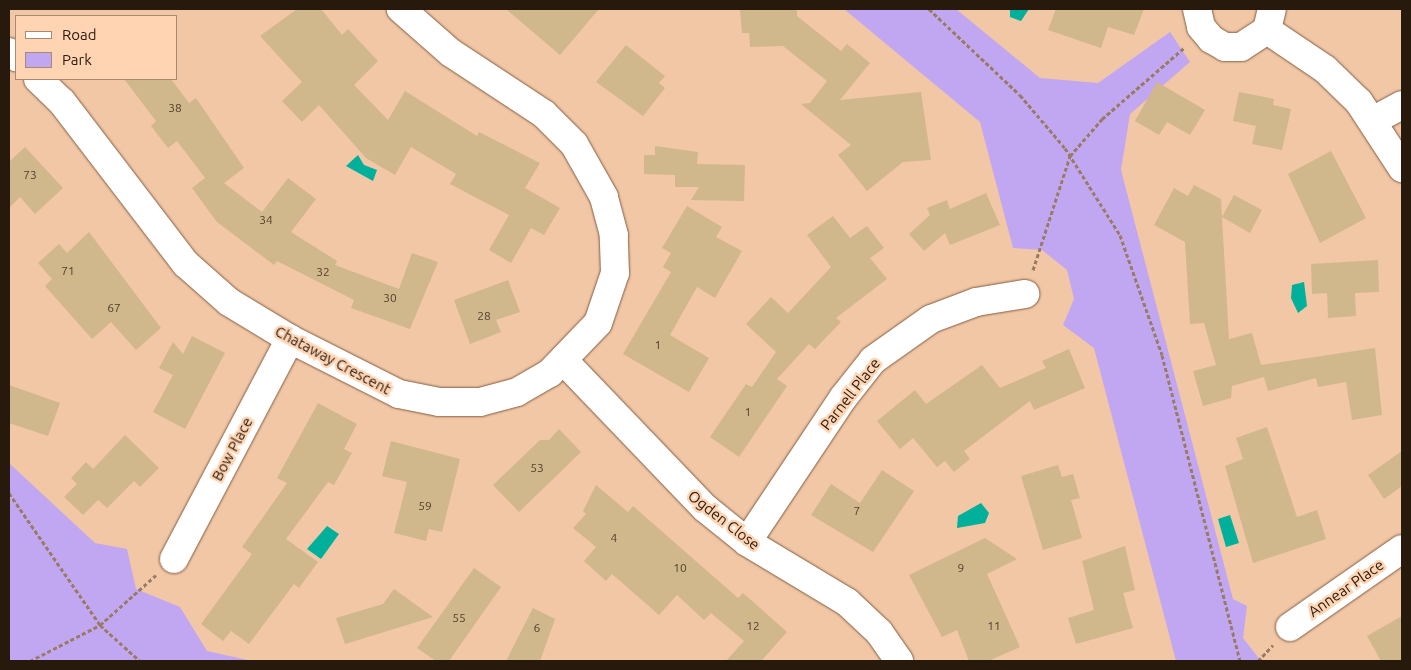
<!DOCTYPE html>
<style>
body{margin:0}
#map{position:relative;width:1411px;height:670px;overflow:hidden;background:#f1c7a6;font-family:Ubuntu,sans-serif}
div>[style]{position:absolute}
[style*='--x']{left:calc(var(--x)*1px);top:calc(var(--y)*1px);width:calc(var(--w)*1px);rotate:calc(var(--a)*1deg)}
.green>*{inset:0;background:#c1a7f1}
.water>*{inset:0;background:#00b09a}
.building>*{inset:0;background:#d1b78c}
.path>*{height:3px;margin-top:-1.5px;transform-origin:0;background:repeating-linear-gradient(90deg,#997b63 0 4px,transparent 0 6.5px)}
.roads{filter:drop-shadow(0 0 1px #835e40) drop-shadow(0 0 1px #835e40)}
.minor>*{height:28px;margin:-14px;padding:0 14px;transform-origin:14px;border-radius:14px;background:#fff}
span{translate:-50% -50%;white-space:nowrap;text-align:center;line-height:1.15;-webkit-text-stroke:5px #fed4b3;paint-order:stroke}
.number-label{font-size:12px;color:#52402d}
.number-label span{-webkit-text-stroke-width:0}
.street-label{font-size:15px;color:#28190d}
.frame{position:absolute;inset:0;border:10px solid #28190d;pointer-events:none}
.legend{position:absolute;left:15px;top:15px;width:162px;height:65px;box-sizing:border-box;background:#fed4b3;border:1px solid #a88971;margin:0;padding:6px 9px;list-style:none;font-size:15px;color:#28190d}
.legend li{display:flex;align-items:center;gap:10px;height:25px}
.legend b{width:25px;border:1px solid #a88971}
</style>
<div id="map">
<div class="green">
<div style="clip-path:polygon(844px 9px,956px 9px,1040px 78px,1098px 83px,1170px 32px,1190px 62px,1130px 114px,1121px 170px,1233px 599px,1247px 606px,1243px 638px,1261px 661px,1176px 661px,1094px 348px,1063px 325px,1074px 299px,1067px 270px,1042px 250px,1013px 248px,980px 122px)"></div>
<div style="clip-path:polygon(9px 463px,95px 543px,127px 549px,136px 589px,180px 607px,207px 651px,252px 661px,9px 661px)"></div>
</div>
<div class="water">
<div style="clip-path:polygon(1010px 9px,1029px 9px,1021px 21px,1010px 17px)"></div>
<div style="clip-path:polygon(358px 155px,364px 165px,377px 170px,373px 181px,346px 166px)"></div>
<div style="clip-path:polygon(1304px 282px,1307px 306px,1298px 313px,1291px 298px,1292px 285px)"></div>
<div style="clip-path:polygon(981px 503px,989px 513px,985px 523px,957px 528px,958px 516px)"></div>
<div style="clip-path:polygon(1230px 515px,1239px 543px,1226px 547px,1218px 519px)"></div>
<div style="clip-path:polygon(327px 526px,339px 534px,321px 559px,307px 549px)"></div>
</div>
<div class="building">
<div style="clip-path:polygon(297px 9px,321px 9px,342px 35px,348px 29px,378px 61px,354px 85px,388px 120px,405px 91px,477px 136px,479px 132px,540px 163px,525px 188px,560px 208px,544px 235px,531px 228px,511px 263px,489px 250px,509px 215px,450px 184px,456px 174px,411px 147px,395px 175px,366px 158px,319px 105px,302px 122px,282px 101px,302px 82px,260px 36px)"></div>
<div style="clip-path:polygon(506px 9px,599px 9px,560px 55px)"></div>
<div style="clip-path:polygon(740px 9px,797px 9px,797px 16px,841px 51px,847px 44px,870px 63px,840px 100px,921px 92px,931px 160px,903px 162px,867px 191px,838px 155px,851px 145px,801px 104px,810px 103px,827px 81px,783px 46px,750px 47px,749px 33px,742px 33px)"></div>
<div style="clip-path:polygon(1056px 9px,1144px 9px,1134px 35px,1108px 27px,1101px 48px,1048px 30px)"></div>
<div style="clip-path:polygon(626px 45px,665px 76px,659px 83px,665px 88px,643px 116px,596px 82px)"></div>
<div style="clip-path:polygon(124px 79px,171px 79px,189px 103px,196px 98px,244px 168px,224px 183px,262px 212px,288px 178px,316px 199px,291px 232px,337px 261px,335px 265px,399px 289px,412px 253px,438px 262px,410px 329px,351px 308px,354px 300px,277px 261px,274px 265px,217px 222px,192px 188px,205px 178px,177px 141px,168px 148px,151px 126px,156px 121px)"></div>
<div style="clip-path:polygon(1157px 82px,1205px 110px,1190px 135px,1167px 122px,1159px 135px,1135px 121px)"></div>
<div style="clip-path:polygon(1239px 92px,1274px 99px,1273px 105px,1291px 109px,1282px 150px,1252px 144px,1256px 126px,1233px 121px)"></div>
<div style="clip-path:polygon(655px 146px,698px 152px,697px 164px,745px 165px,744px 201px,691px 200px,699px 187px,675px 187px,675px 175px,644px 174px,644px 155px,655px 155px)"></div>
<div style="clip-path:polygon(25px 147px,63px 188px,35px 214px,20px 197px,9px 208px,9px 162px)"></div>
<div style="clip-path:polygon(1331px 151px,1366px 218px,1320px 243px,1288px 174px)"></div>
<div style="clip-path:polygon(1194px 185px,1221px 199px,1222px 217px,1234px 195px,1262px 210px,1250px 233px,1222px 217px,1229px 339px,1252px 333px,1261px 365px,1375px 348px,1382px 415px,1352px 420px,1346px 382px,1318px 387px,1316px 378px,1268px 391px,1264px 377px,1232px 386px,1231px 398px,1203px 406px,1193px 371px,1216px 365px,1204px 323px,1190px 324px,1185px 242px,1154px 225px,1174px 188px,1188px 196px)"></div>
<div style="clip-path:polygon(986px 193px,1000px 225px,950px 245px,945px 233px,924px 251px,909px 234px,930px 215px,927px 208px,947px 200px,950px 209px)"></div>
<div style="clip-path:polygon(687px 206px,722px 227px,716px 237px,742px 251px,715px 298px,697px 287px,670px 335px,709px 358px,689px 392px,623px 354px,671px 272px,663px 267px,671px 253px,662px 248px)"></div>
<div style="clip-path:polygon(833px 216px,850px 238px,867px 226px,884px 248px,870px 258px,887px 279px,836px 318px,841px 322px,815px 349px,809px 344px,777px 379px,787px 386px,739px 457px,710px 437px,746px 384px,752px 387px,776px 352px,746px 324px,771px 297px,788px 313px,831px 267px,807px 235px)"></div>
<div style="clip-path:polygon(89px 232px,161px 328px,136px 350px,111px 322px,92px 339px,45px 286px,52px 279px,38px 263px,59px 244px,67px 253px)"></div>
<div style="clip-path:polygon(1378px 260px,1379px 292px,1355px 293px,1356px 316px,1328px 318px,1327px 293px,1312px 294px,1311px 264px)"></div>
<div style="clip-path:polygon(508px 280px,520px 312px,496px 320px,501px 332px,470px 344px,454px 300px)"></div>
<div style="clip-path:polygon(192px 336px,225px 353px,185px 429px,153px 412px,173px 375px,159px 368px,173px 342px,183px 354px)"></div>
<div style="clip-path:polygon(1069px 349px,1085px 388px,1034px 410px,1030px 401px,964px 451px,970px 459px,954px 472px,945px 461px,937px 467px,913px 438px,900px 449px,877px 421px,915px 390px,926px 404px,982px 365px,1000px 388px,1046px 368px,1042px 361px)"></div>
<div style="clip-path:polygon(9px 385px,60px 403px,48px 436px,9px 423px)"></div>
<div style="clip-path:polygon(318px 403px,357px 424px,344px 449px,352px 453px,334px 485px,328px 482px,286px 539px,318px 562px,299px 588px,294px 584px,249px 644px,231px 631px,223px 641px,201px 624px,252px 554px,242px 547px,287px 483px,277px 478px)"></div>
<div style="clip-path:polygon(1267px 427px,1297px 517px,1317px 510px,1326px 539px,1253px 563px,1225px 466px,1243px 459px,1236px 438px)"></div>
<div style="clip-path:polygon(559px 429px,581px 452px,519px 512px,493px 485px,540px 440px,549px 440px)"></div>
<div style="clip-path:polygon(125px 435px,159px 468px,140px 487px,134px 481px,107px 508px,98px 500px,83px 515px,64px 497px,77px 484px,71px 478px,86px 462px,93px 469px)"></div>
<div style="clip-path:polygon(391px 441px,460px 459px,442px 532px,429px 529px,426px 541px,394px 533px,407px 482px,382px 476px)"></div>
<div style="clip-path:polygon(1402px 451px,1402px 486px,1384px 499px,1368px 475px)"></div>
<div style="clip-path:polygon(1058px 465px,1062px 477px,1073px 474px,1080px 498px,1071px 500px,1082px 538px,1043px 550px,1021px 476px)"></div>
<div style="clip-path:polygon(882px 470px,914px 491px,873px 552px,811px 515px,831px 484px,860px 503px)"></div>
<div style="clip-path:polygon(596px 485px,628px 512px,633px 506px,738px 598px,743px 593px,787px 632px,761px 661px,726px 661px,744px 641px,711px 613px,704px 620px,677px 595px,659px 615px,612px 574px,606px 581px,584px 561px,596px 547px,573px 528px,586px 514px,583px 511px)"></div>
<div style="clip-path:polygon(985px 538px,1017px 559px,987px 574px,1020px 647px,988px 661px,969px 661px,957px 630px,942px 637px,909px 575px)"></div>
<div style="clip-path:polygon(1125px 546px,1135px 590px,1123px 593px,1133px 628px,1076px 644px,1068px 618px,1094px 610px,1082px 561px)"></div>
<div style="clip-path:polygon(474px 568px,501px 587px,449px 661px,436px 661px,417px 648px)"></div>
<div style="clip-path:polygon(394px 589px,433px 617px,345px 644px,336px 618px,383px 604px)"></div>
<div style="clip-path:polygon(533px 608px,555px 619px,540px 661px,506px 661px)"></div>
<div style="clip-path:polygon(1402px 616px,1402px 661px,1381px 661px,1367px 636px)"></div>
</div>
<div class="path">
<div style="--x:929;--y:9;--w:125;--a:43.4"></div>
<div style="--x:1020;--y:95;--w:70;--a:49.7"></div>
<div style="--x:1065;--y:148;--w:103;--a:57.7"></div>
<div style="--x:1120;--y:235;--w:127;--a:70.7"></div>
<div style="--x:1162;--y:355;--w:316;--a:75.7"></div>
<div style="--x:1033;--y:270;--w:120;--a:-72"></div>
<div style="--x:1070;--y:156;--w:49;--a:-49.1"></div>
<div style="--x:1102;--y:119;--w:110;--a:-40.9"></div>
<div style="--x:9;--y:493;--w:160;--a:55.4"></div>
<div style="--x:100;--y:625;--w:54;--a:42"></div>
<div style="--x:30;--y:661;--w:79;--a:-27.2"></div>
<div style="--x:100;--y:625;--w:75;--a:-41.8"></div>
<div style="--x:1258;--y:661;--w:22;--a:-47"></div>
</div>
<div class="roads">
<div class="minor">
<div style="--x:1197;--y:9;--w:18;--a:77"></div>
<div style="--x:1201;--y:27;--w:16;--a:50"></div>
<div style="--x:1211;--y:39;--w:16;--a:30"></div>
<div style="--x:1225;--y:47;--w:16;--a:0"></div>
<div style="--x:1241;--y:47;--w:31;--a:-33"></div>
<div style="--x:1267;--y:30;--w:22;--a:-77"></div>
<div style="--x:1267;--y:30;--w:70;--a:33.9"></div>
<div style="--x:1325;--y:69;--w:47;--a:44.1"></div>
<div style="--x:1359;--y:102;--w:79;--a:56.9"></div>
<div style="--x:9;--y:52;--w:9;--a:36"></div>
<div style="--x:38;--y:79;--w:33;--a:44"></div>
<div style="--x:62;--y:102;--w:204;--a:52.6"></div>
<div style="--x:186;--y:264;--w:57;--a:41.5"></div>
<div style="--x:229;--y:302;--w:71;--a:31.2"></div>
<div style="--x:290;--y:339;--w:122;--a:26.8"></div>
<div style="--x:399;--y:394;--w:41;--a:11.3"></div>
<div style="--x:439;--y:402;--w:41;--a:0"></div>
<div style="--x:480;--y:402;--w:38;--a:-15"></div>
<div style="--x:517;--y:392;--w:38;--a:-30"></div>
<div style="--x:550;--y:373;--w:69;--a:-46.2"></div>
<div style="--x:598;--y:323;--w:53;--a:-71.2"></div>
<div style="--x:615;--y:273;--w:38;--a:-92"></div>
<div style="--x:614;--y:235;--w:39;--a:-105"></div>
<div style="--x:604;--y:197;--w:61;--a:-119.5"></div>
<div style="--x:574;--y:144;--w:42;--a:-135"></div>
<div style="--x:544;--y:114;--w:111;--a:-146.7"></div>
<div style="--x:451;--y:53;--w:67;--a:-138.7"></div>
<div style="--x:1374;--y:120;--w:32;--a:-28"></div>
<div style="--x:563;--y:360;--w:205;--a:46.2"></div>
<div style="--x:705;--y:508;--w:54;--a:39"></div>
<div style="--x:747;--y:542;--w:117;--a:31"></div>
<div style="--x:847;--y:602;--w:44;--a:43.2"></div>
<div style="--x:879;--y:632;--w:35;--a:55"></div>
<div style="--x:747;--y:542;--w:173;--a:-56.3"></div>
<div style="--x:843;--y:398;--w:48;--a:-51.7"></div>
<div style="--x:873;--y:360;--w:71;--a:-35.3"></div>
<div style="--x:931;--y:319;--w:48;--a:-20.7"></div>
<div style="--x:976;--y:302;--w:50;--a:-9.3"></div>
<div style="--x:174;--y:559;--w:249;--a:-62.2"></div>
<div style="--x:1290;--y:627;--w:136;--a:-34.9"></div>
</div>
</div>
<div class="number-label">
<span style="left:175px;top:108px">38</span>
<span style="left:30px;top:175px">73</span>
<span style="left:266px;top:220px">34</span>
<span style="left:68px;top:271px">71</span>
<span style="left:323px;top:272px">32</span>
<span style="left:390px;top:298px">30</span>
<span style="left:114px;top:308px">67</span>
<span style="left:484px;top:316px">28</span>
<span style="left:658px;top:345px">1</span>
<span style="left:748px;top:412px">1</span>
<span style="left:537px;top:468px">53</span>
<span style="left:425px;top:506px">59</span>
<span style="left:857px;top:511px">7</span>
<span style="left:614px;top:538px">4</span>
<span style="left:680px;top:568px">10</span>
<span style="left:961px;top:568px">9</span>
<span style="left:459px;top:618px">55</span>
<span style="left:753px;top:626px">12</span>
<span style="left:994px;top:626px">11</span>
<span style="left:537px;top:628px">6</span>
</div>
<div class="street-label">
<span style="left:333px;top:360px;rotate:28deg">Chataway Crescent</span>
<span style="left:850px;top:394px;rotate:-52deg">Parnell Place</span>
<span style="left:232px;top:449px;rotate:-62deg">Bow Place</span>
<span style="left:724px;top:520px;rotate:38deg">Ogden Close</span>
<span style="left:1346px;top:588px;rotate:-35deg">Annear Place</span>
</div>
<div class="frame"></div>
<ul class="legend">
<li><b style="height:6px;background:#fff"></b>Road</li>
<li><b style="height:14px;background:#c1a7f1"></b>Park</li>
</ul>
</div>
